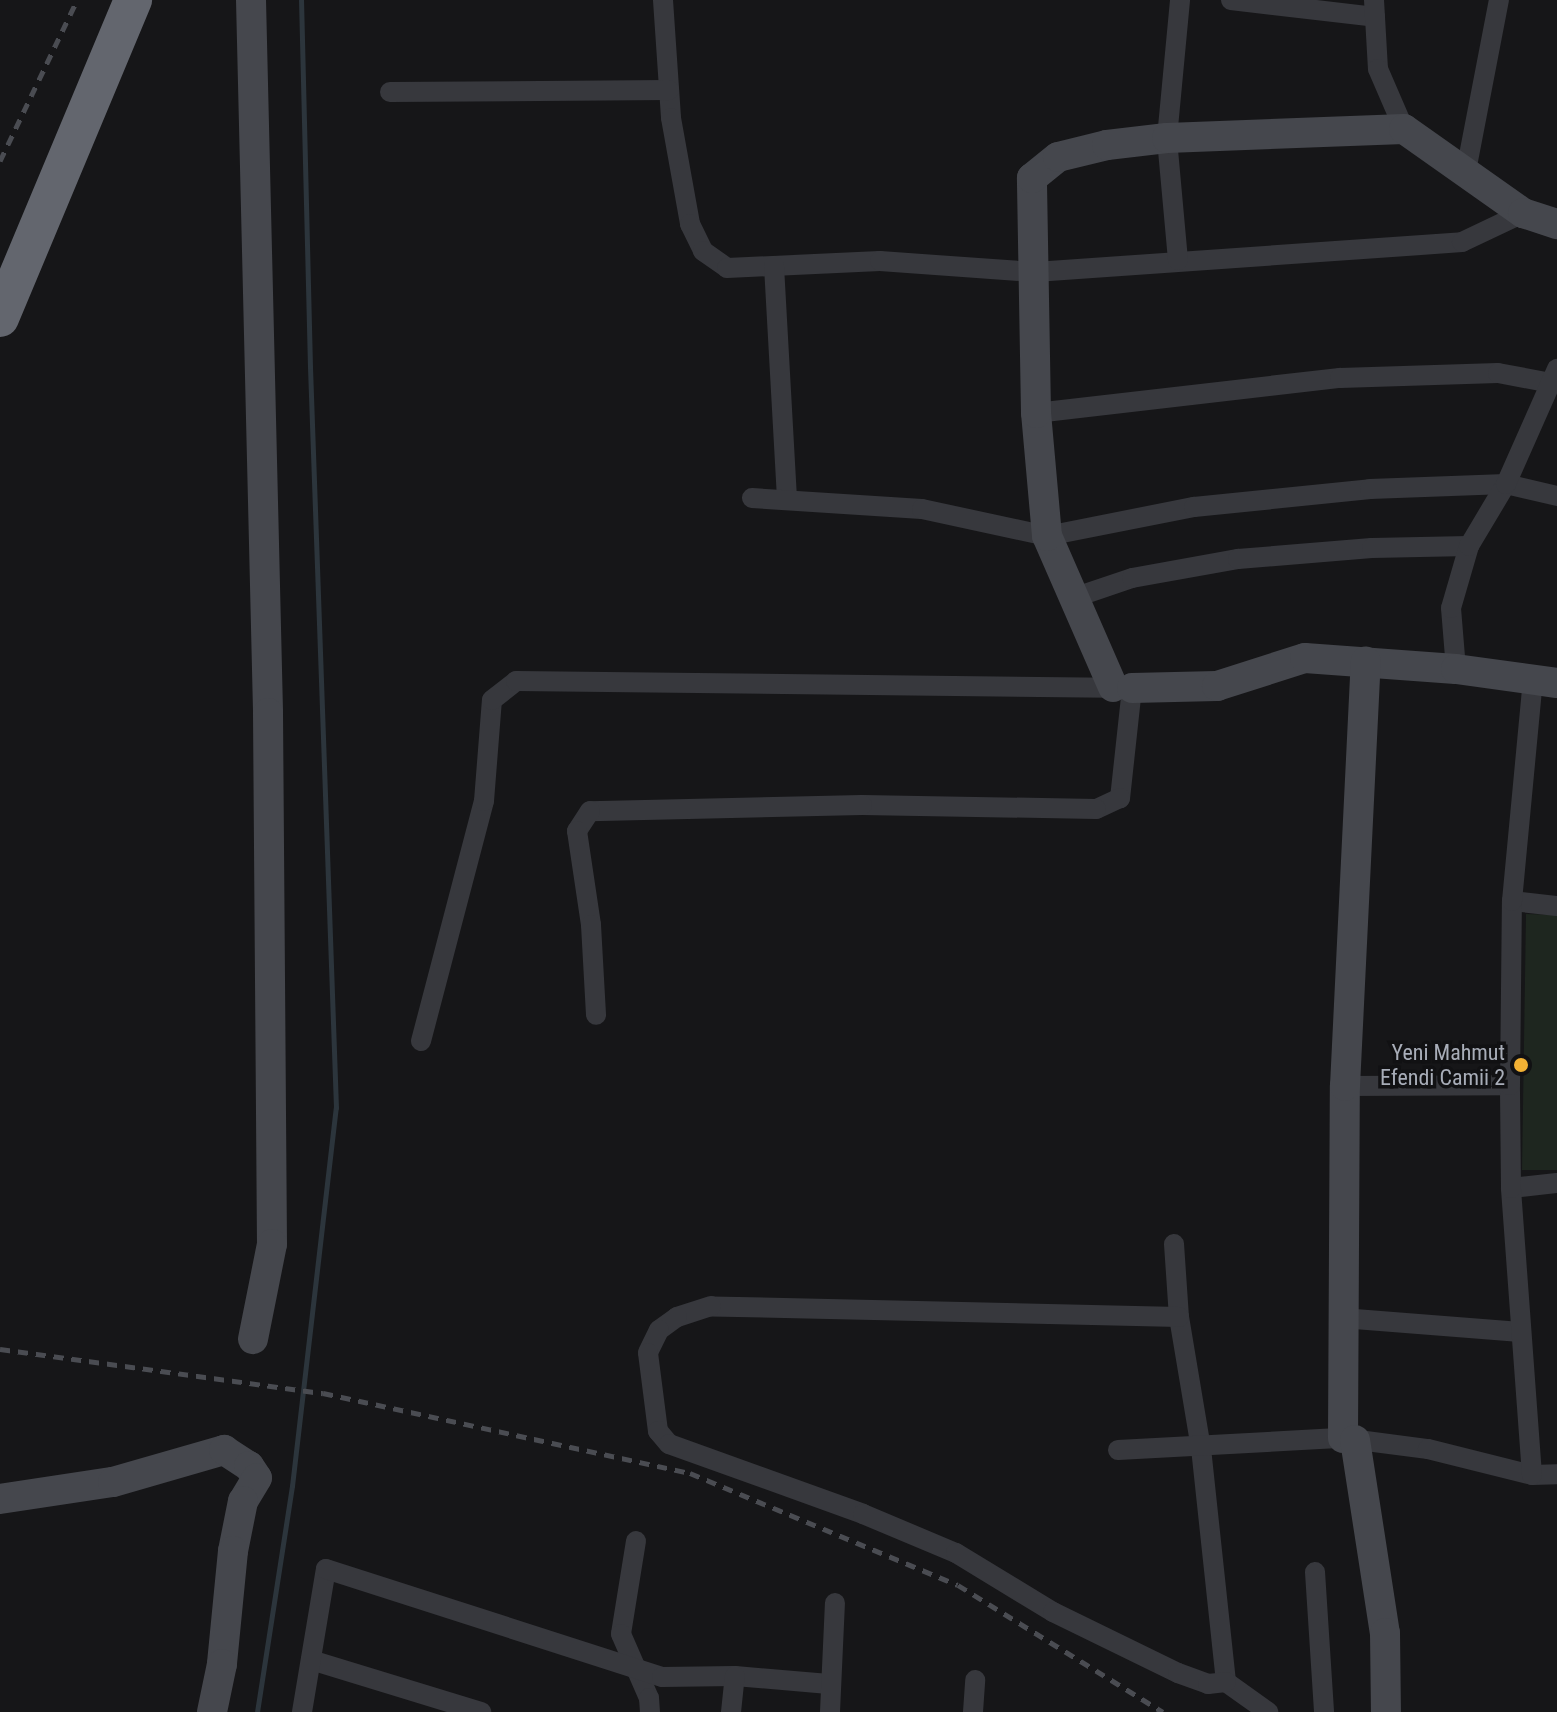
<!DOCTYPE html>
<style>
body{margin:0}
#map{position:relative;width:1557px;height:1712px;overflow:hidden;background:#161618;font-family:"Roboto Condensed",sans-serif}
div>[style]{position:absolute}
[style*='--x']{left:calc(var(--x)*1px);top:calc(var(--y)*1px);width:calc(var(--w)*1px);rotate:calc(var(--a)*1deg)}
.green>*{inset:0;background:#1e261f}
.stream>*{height:5px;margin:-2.5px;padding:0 2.5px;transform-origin:2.5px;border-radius:2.5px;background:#2c353c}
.street>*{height:20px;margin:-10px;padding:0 10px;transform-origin:10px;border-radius:10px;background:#37383d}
.secondary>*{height:30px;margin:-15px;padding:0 15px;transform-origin:15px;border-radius:15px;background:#45474d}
.highway>*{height:38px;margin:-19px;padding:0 19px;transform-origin:19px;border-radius:19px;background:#63666e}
.rail>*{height:5px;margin-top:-2.5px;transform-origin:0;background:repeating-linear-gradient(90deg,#4a4c52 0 10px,transparent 0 18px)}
.dots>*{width:22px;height:22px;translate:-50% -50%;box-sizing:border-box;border:4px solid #111113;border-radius:50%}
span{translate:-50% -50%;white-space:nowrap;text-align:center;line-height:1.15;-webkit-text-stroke:7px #111113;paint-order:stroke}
.poi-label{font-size:22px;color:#a8adb8}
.right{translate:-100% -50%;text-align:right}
</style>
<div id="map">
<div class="green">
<div style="clip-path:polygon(1526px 914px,1557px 915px,1557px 1170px,1522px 1170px)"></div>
</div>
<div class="stream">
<div style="--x:257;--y:1712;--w:229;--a:-81.2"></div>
<div style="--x:292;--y:1486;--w:381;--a:-83.4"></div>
<div style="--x:336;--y:1108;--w:741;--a:-92.01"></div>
<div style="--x:310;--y:367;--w:367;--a:-91.4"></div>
</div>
<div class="street">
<div style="--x:663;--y:0;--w:118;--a:86.1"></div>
<div style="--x:671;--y:118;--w:108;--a:79.8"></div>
<div style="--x:690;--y:224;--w:30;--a:64"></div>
<div style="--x:703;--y:251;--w:29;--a:35"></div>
<div style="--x:727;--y:268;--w:153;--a:-2.6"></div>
<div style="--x:880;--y:261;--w:155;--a:4.1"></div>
<div style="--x:1035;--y:272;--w:428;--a:-4"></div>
<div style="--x:1462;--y:242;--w:68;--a:-25.4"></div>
<div style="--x:1231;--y:0;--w:145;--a:6.7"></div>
<div style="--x:1374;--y:0;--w:69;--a:86.7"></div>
<div style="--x:1378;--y:69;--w:65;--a:66.6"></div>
<div style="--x:390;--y:92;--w:279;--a:-0.4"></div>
<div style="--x:1466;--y:171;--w:174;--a:-79.1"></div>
<div style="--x:1178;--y:260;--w:122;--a:-95.2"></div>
<div style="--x:1167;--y:138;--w:139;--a:-84.6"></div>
<div style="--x:774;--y:266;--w:234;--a:86.8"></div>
<div style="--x:1036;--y:413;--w:306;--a:-6.6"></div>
<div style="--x:1340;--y:378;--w:158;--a:-1.8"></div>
<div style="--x:1498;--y:373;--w:54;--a:10.7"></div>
<div style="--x:752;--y:498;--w:170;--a:3.7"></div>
<div style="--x:922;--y:509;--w:128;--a:12.2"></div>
<div style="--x:1047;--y:536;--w:150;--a:-11.2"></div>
<div style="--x:1194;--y:507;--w:177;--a:-5.8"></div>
<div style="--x:1370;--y:489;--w:136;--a:-2.1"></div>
<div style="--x:1506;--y:484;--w:52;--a:13.2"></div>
<div style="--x:1073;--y:598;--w:62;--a:-18.7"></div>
<div style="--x:1132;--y:578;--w:108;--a:-10.2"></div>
<div style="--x:1238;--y:559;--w:134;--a:-4.7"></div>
<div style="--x:1372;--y:548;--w:97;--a:-1.2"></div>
<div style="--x:1456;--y:669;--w:61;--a:-94.7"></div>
<div style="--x:1451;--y:608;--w:65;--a:-73.8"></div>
<div style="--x:1469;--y:546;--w:72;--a:-59.2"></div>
<div style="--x:1506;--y:484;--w:126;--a:-66.1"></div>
<div style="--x:1512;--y:901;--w:45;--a:6.3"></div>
<div style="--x:421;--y:1041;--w:248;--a:-75.3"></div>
<div style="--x:484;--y:801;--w:101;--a:-85.5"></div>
<div style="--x:492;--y:700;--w:31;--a:-38"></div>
<div style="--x:516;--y:681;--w:616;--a:0.65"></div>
<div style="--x:1132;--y:688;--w:111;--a:96.2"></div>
<div style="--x:1120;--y:798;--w:26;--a:155"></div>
<div style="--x:1096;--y:809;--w:234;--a:-179"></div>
<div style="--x:862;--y:805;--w:272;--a:178.7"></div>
<div style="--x:590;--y:811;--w:24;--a:123"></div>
<div style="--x:577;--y:831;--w:95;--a:81.5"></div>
<div style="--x:591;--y:925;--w:90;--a:86.8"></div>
<div style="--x:1345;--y:1086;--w:165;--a:-0.3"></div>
<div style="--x:1511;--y:1188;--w:46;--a:-6.2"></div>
<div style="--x:1174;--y:1244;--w:73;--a:86.1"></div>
<div style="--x:1179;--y:1317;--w:133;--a:80.5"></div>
<div style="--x:1201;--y:1448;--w:235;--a:83.9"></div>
<div style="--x:1226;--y:1682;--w:52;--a:35.5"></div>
<div style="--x:1179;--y:1317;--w:468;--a:-178.7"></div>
<div style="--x:711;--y:1306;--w:36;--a:162"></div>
<div style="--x:677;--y:1317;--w:22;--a:144"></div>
<div style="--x:659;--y:1330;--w:25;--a:116"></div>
<div style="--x:648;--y:1353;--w:79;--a:82.7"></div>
<div style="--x:658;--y:1431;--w:17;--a:50"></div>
<div style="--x:669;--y:1444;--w:206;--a:19.8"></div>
<div style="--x:863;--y:1514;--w:101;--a:22.8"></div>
<div style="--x:956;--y:1553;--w:114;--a:31.3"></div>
<div style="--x:1053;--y:1612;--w:139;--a:26"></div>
<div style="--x:1178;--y:1673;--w:32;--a:20"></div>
<div style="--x:1208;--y:1684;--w:18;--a:-6"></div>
<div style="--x:1342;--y:1318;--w:179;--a:4.5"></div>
<div style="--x:1118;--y:1450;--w:225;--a:-3.1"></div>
<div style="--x:1343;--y:1438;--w:86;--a:7.4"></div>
<div style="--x:1428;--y:1449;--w:107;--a:14"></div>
<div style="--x:1532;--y:1475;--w:25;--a:-2"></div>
<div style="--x:1532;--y:1475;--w:288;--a:-94.2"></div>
<div style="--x:1511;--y:1188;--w:103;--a:-90.6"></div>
<div style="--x:1510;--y:1085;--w:184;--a:-89.4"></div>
<div style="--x:1512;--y:901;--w:222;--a:-84.6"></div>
<div style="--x:636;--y:1541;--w:94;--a:99.2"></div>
<div style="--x:621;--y:1634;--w:70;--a:66.4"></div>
<div style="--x:649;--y:1698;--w:14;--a:86"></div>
<div style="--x:1315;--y:1572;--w:140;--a:86.3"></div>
<div style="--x:311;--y:1660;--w:178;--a:17"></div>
<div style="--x:302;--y:1712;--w:145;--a:-80.5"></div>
<div style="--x:326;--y:1569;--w:353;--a:17.8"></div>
<div style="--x:662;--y:1677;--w:73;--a:-0.8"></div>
<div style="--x:735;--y:1676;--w:94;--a:4.9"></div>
<div style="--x:731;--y:1712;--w:36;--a:-84"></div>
<div style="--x:830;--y:1712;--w:109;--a:-87.4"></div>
<div style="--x:973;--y:1712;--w:32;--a:-86"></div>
</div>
<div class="secondary">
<div style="--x:251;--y:0;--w:713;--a:88.63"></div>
<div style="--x:268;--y:713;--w:531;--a:89.57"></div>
<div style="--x:272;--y:1244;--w:97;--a:101.3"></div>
<div style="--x:1113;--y:687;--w:165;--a:-113.6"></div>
<div style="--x:1047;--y:536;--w:123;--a:-95.1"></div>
<div style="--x:1036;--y:413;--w:235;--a:-91"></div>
<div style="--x:1032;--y:178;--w:33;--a:-39"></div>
<div style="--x:1058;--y:157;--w:50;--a:-13.8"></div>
<div style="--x:1107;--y:145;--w:60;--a:-6.7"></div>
<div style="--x:1167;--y:138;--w:237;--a:-2.2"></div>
<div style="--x:1404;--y:129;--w:146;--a:35.2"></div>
<div style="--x:1523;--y:213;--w:36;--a:18"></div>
<div style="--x:1132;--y:688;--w:85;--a:-1.3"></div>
<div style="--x:1217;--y:686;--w:92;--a:-17.7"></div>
<div style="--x:1305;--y:658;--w:151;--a:4.2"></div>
<div style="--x:1456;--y:669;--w:102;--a:7.9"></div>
<div style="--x:1343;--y:1438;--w:352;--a:-89.7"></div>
<div style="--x:1345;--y:1086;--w:425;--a:-87.2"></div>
<div style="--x:1355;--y:1440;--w:195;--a:81.2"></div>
<div style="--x:1385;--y:1633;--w:79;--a:89.3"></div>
<div style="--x:0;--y:1499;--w:114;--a:-8.6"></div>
<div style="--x:113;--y:1482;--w:116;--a:-16.1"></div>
<div style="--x:224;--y:1450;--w:30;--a:33"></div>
<div style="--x:249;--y:1466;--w:14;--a:56"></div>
<div style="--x:257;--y:1478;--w:27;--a:121"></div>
<div style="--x:243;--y:1501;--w:51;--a:101.3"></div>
<div style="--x:233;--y:1551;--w:114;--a:95.6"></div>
<div style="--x:222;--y:1664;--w:49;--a:101.8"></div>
</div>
<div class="highway">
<div style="--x:0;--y:318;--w:345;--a:-67.3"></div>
</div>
<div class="rail">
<div style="--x:0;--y:161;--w:178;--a:-64.4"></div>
<div style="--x:0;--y:1349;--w:326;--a:7.8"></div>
<div style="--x:323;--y:1393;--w:376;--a:12.3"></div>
<div style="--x:690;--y:1473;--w:290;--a:22.7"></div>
<div style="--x:958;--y:1585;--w:241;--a:31.8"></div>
</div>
<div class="dots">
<div style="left:1521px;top:1065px;background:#f2b134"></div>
</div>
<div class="poi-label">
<span class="right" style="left:1505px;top:1065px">Yeni Mahmut<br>Efendi Camii 2</span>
</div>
</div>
